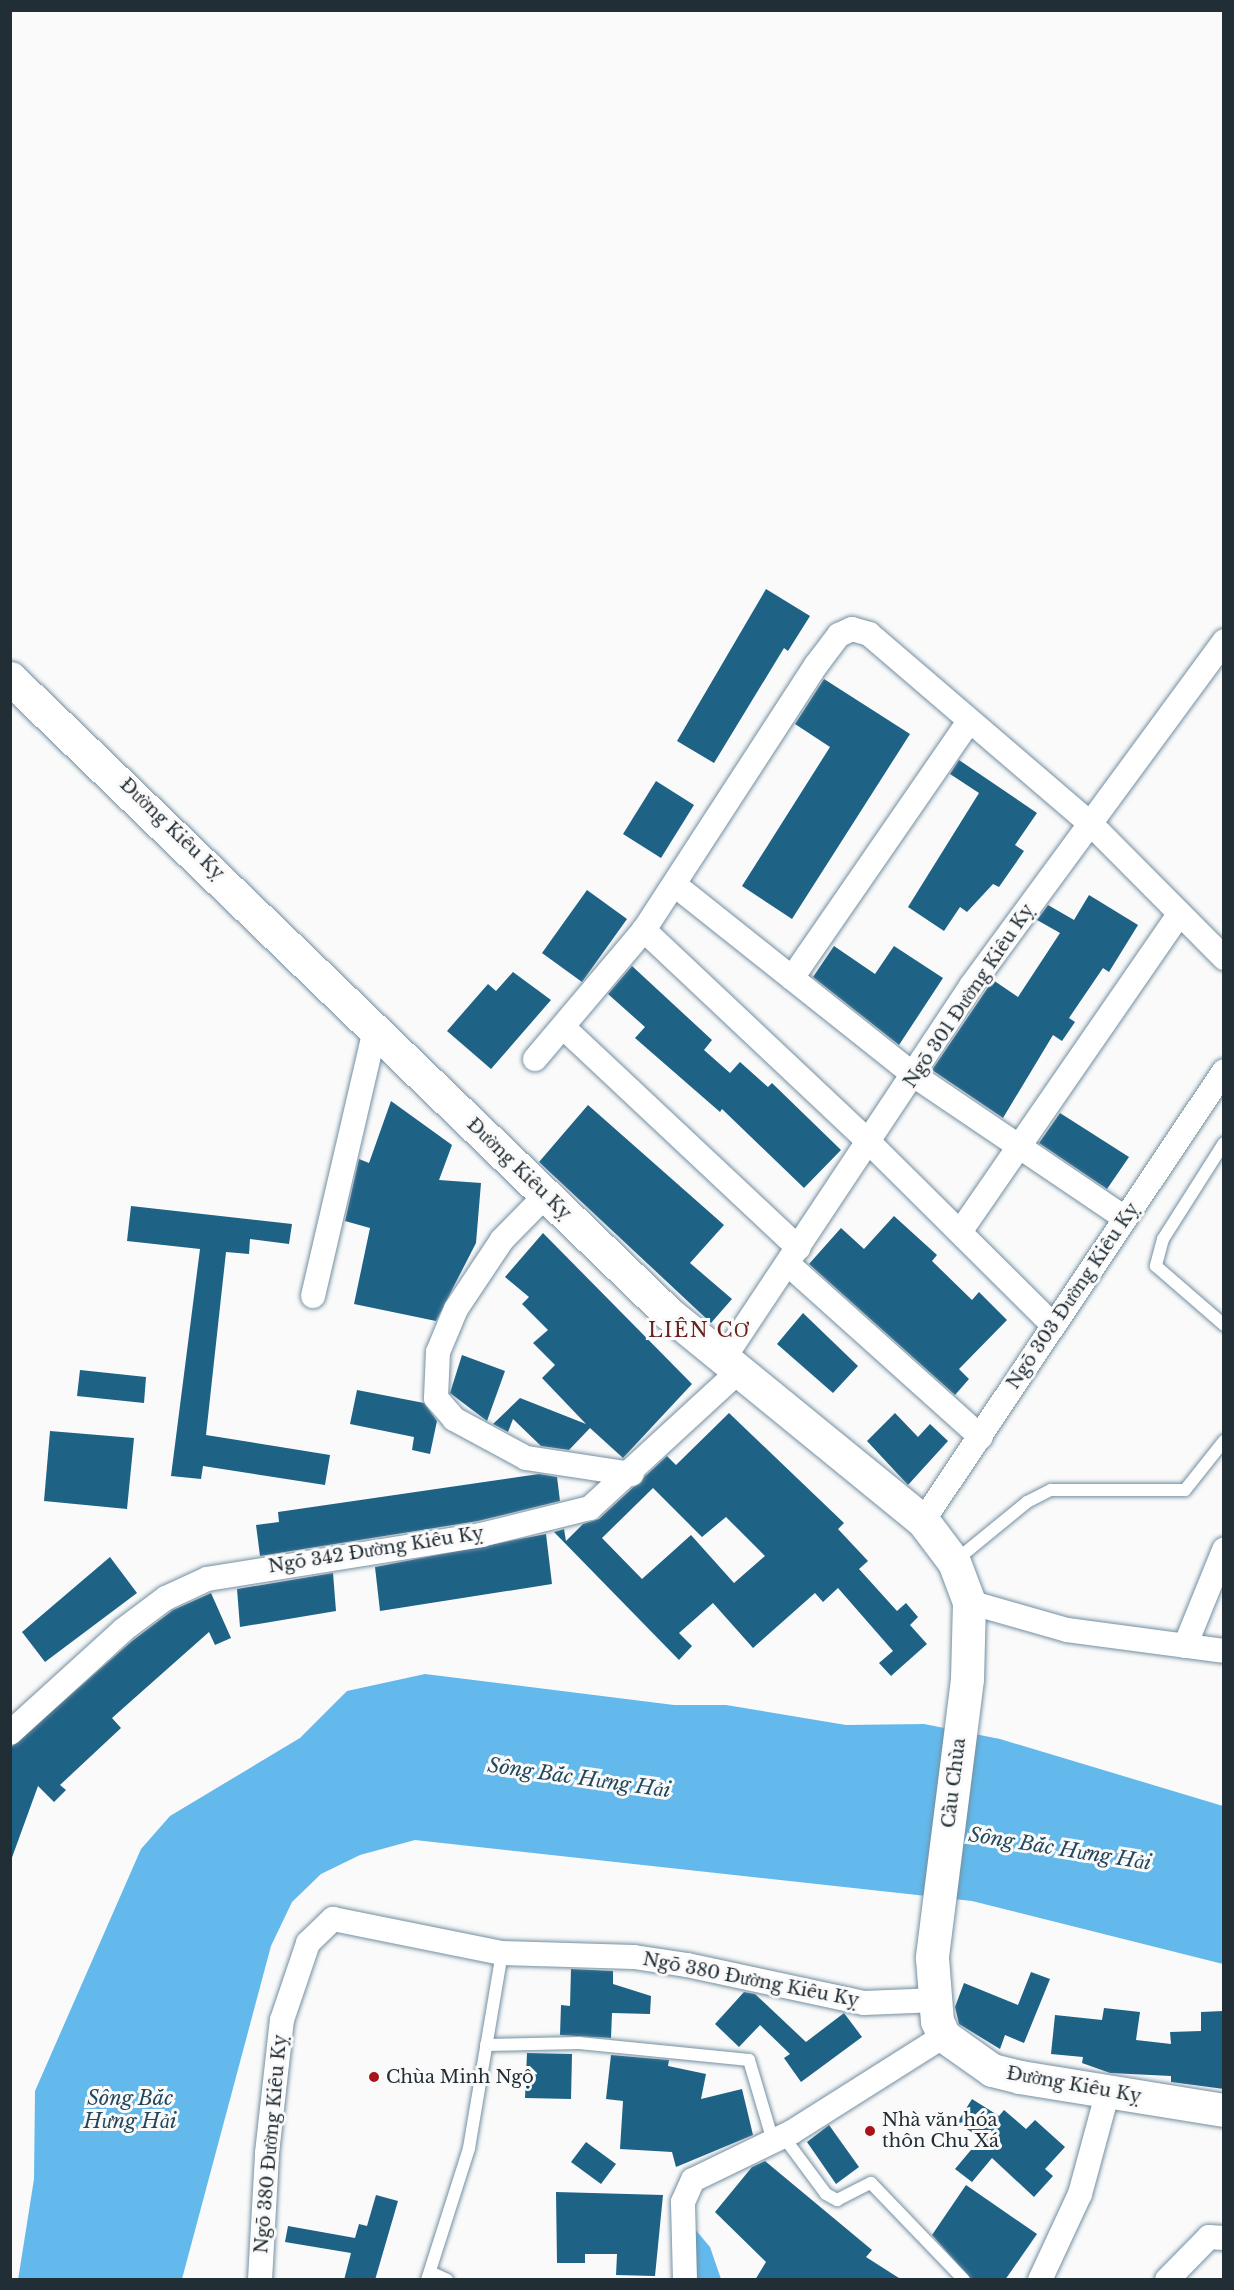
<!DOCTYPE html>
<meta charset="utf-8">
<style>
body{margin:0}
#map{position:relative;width:1234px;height:2290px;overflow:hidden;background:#fafafa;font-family:"Libre Baskerville",serif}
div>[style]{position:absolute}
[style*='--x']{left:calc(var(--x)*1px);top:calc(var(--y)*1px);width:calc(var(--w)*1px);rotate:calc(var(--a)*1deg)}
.water>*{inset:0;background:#63b9eb}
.building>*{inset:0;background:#1e6286}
.roads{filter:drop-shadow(0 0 2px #748fa1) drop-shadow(0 0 2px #748fa1)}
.lane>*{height:12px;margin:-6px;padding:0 6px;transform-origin:6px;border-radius:6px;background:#fff}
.street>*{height:24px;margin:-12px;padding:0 12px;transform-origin:12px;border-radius:12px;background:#fff}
.secondary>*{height:33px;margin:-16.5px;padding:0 16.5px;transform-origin:16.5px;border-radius:16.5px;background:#fff}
.dots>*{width:16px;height:16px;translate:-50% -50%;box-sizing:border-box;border:3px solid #fafafa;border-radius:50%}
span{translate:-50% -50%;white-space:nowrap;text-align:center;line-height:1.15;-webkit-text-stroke:6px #fafafa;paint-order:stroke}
.street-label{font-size:18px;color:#222e35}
.poi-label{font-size:18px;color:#222e35}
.left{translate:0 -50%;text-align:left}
.neighbourhood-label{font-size:20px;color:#67221f;letter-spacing:1.5px}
.water-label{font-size:20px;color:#22475c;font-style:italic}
.frame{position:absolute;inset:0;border:12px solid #222e35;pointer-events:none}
</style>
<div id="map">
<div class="water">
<div style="clip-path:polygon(425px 1674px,674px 1705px,726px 1705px,846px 1725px,924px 1724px,1000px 1739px,1223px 1806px,1223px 1964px,972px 1901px,415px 1840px,360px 1855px,321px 1874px,292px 1902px,271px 1946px,182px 2279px,18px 2280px,34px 2179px,35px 2091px,141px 1849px,170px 1816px,300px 1738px,347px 1691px)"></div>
<div style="clip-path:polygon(694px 2228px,710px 2247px,721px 2279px,692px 2280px)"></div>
</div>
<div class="building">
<div style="clip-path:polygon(766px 589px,810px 616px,788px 651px,784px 648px,714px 763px,677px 741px)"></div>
<div style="clip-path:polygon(824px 679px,910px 734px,792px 919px,742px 886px,830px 747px,795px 724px)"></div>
<div style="clip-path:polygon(959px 760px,1037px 813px,1015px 845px,1024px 851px,999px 887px,993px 884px,967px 912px,960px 907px,944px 931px,908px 907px,979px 793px,950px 774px)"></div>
<div style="clip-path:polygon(656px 781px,694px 805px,661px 858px,623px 834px)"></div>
<div style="clip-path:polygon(587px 890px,627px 919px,582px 982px,542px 953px)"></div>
<div style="clip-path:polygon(1089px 895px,1138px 925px,1109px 972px,1103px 968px,1069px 1018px,1075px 1022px,1062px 1041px,1053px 1035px,1003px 1118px,932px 1070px,993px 980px,1018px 997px,1060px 933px,1037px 920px,1048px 905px,1074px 920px)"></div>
<div style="clip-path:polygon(834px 946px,875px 974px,894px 946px,943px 978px,899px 1045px,813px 977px)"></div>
<div style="clip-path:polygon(632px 966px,712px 1040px,704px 1050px,730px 1073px,740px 1062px,768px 1087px,772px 1083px,841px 1150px,804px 1188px,722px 1109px,720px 1112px,635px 1038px,645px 1027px,608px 994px)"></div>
<div style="clip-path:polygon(513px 972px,551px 1000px,491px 1069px,447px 1031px,488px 984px,496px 991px)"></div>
<div style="clip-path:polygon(391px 1101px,452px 1145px,439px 1180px,481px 1183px,476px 1243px,436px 1321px,354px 1304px,370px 1228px,345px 1221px,359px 1159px,369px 1163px)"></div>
<div style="clip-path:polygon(588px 1105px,724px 1225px,690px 1263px,732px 1299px,711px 1323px,539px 1162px)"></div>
<div style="clip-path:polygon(1060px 1113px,1129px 1157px,1107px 1189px,1039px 1143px)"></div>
<div style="clip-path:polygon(131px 1206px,292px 1224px,289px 1244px,250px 1239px,249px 1254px,226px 1252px,206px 1435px,330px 1455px,325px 1485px,203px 1466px,201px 1479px,171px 1476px,200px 1249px,127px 1241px)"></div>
<div style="clip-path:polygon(894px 1216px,937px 1255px,932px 1261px,972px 1300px,979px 1292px,1007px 1320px,959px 1369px,969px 1379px,955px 1395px,809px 1264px,841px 1228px,864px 1249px)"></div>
<div style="clip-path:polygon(543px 1233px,692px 1384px,623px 1458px,590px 1428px,569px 1450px,541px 1446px,513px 1419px,508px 1432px,493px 1424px,520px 1398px,586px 1424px,542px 1378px,555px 1365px,533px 1343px,548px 1330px,522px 1304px,529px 1297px,505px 1277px)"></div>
<div style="clip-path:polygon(803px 1313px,858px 1366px,833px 1393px,777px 1344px)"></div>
<div style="clip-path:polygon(462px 1355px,505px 1371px,487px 1421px,450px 1393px)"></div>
<div style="clip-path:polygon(80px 1370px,146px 1377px,144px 1403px,77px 1396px)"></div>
<div style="clip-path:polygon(357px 1390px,424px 1403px,437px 1421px,430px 1454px,412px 1450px,414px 1437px,350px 1424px)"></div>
<div style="clip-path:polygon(evenodd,729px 1413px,844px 1523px,838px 1529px,868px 1561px,859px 1569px,897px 1611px,906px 1603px,918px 1617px,910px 1625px,927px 1644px,891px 1676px,879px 1663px,893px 1651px,838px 1588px,823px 1602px,815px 1593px,753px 1648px,713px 1603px,679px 1633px,692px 1646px,679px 1660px,554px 1532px,564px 1529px,566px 1541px,583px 1524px,599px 1519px,667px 1456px,676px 1465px,729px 1413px,653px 1488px,702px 1537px,726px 1517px,765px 1556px,734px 1583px,691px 1535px,642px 1579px,602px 1538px,653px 1488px)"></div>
<div style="clip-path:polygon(895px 1413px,918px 1437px,930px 1424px,948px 1441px,908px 1485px,867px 1441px)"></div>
<div style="clip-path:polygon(50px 1431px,134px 1438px,127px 1509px,44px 1501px)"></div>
<div style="clip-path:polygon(539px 1474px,557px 1477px,560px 1501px,478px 1521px,260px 1556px,256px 1525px,279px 1522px,278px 1512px)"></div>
<div style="clip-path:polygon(546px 1534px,552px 1584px,380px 1611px,375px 1567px)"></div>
<div style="clip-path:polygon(110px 1557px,137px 1593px,45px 1662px,22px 1632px)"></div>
<div style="clip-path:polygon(333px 1573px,336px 1611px,240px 1627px,237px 1589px)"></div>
<div style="clip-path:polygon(211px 1593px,231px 1638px,215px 1645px,209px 1632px,112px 1718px,121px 1728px,60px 1785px,66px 1790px,54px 1802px,38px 1786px,10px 1863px,10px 1748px,132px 1641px,173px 1610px)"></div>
<div style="clip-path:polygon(571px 1969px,613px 1971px,613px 1984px,651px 1996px,650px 2014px,612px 2013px,611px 2038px,560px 2035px,561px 2005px,570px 2006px)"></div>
<div style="clip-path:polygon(1031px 1972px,1050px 1979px,1024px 2043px,1005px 2035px,1000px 2049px,959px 2024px,955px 2007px,964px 1983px,1018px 2005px)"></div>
<div style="clip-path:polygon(744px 1992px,755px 1994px,806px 2042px,844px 2013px,862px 2037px,801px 2082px,784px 2058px,790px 2054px,760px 2025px,739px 2047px,715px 2024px)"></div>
<div style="clip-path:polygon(1104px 2008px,1140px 2012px,1136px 2040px,1171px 2044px,1170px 2032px,1201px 2031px,1201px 2012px,1223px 2011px,1224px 2089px,1171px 2082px,1171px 2076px,1110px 2073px,1082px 2063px,1083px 2057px,1051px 2054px,1055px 2015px,1102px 2020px)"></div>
<div style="clip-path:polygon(527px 2053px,572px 2054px,571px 2099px,525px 2098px)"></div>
<div style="clip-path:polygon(611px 2055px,669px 2060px,668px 2066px,706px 2074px,701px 2099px,742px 2089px,753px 2135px,676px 2167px,672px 2152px,620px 2149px,623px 2101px,606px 2099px)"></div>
<div style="clip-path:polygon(972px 2099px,999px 2116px,1004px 2110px,1026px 2129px,1035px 2120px,1065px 2147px,1045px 2169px,1053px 2176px,1034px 2197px,992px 2158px,972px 2182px,955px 2169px,981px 2138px,957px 2123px)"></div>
<div style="clip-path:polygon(829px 2125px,859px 2167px,836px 2184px,807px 2142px)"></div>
<div style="clip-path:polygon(586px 2142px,616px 2164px,601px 2184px,571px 2162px)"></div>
<div style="clip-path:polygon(765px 2161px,872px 2250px,866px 2257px,902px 2280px,755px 2280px,766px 2262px,715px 2212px,752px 2167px)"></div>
<div style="clip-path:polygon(966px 2185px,1037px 2234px,1005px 2280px,972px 2280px,932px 2235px)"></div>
<div style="clip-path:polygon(556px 2192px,663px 2195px,655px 2276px,616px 2275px,617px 2254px,585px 2254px,585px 2263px,557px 2263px)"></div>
<div style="clip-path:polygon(376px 2195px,398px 2201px,375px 2280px,344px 2280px,351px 2253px,285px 2242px,288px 2226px,355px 2238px,359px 2224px,367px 2226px)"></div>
</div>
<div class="roads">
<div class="lane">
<div style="--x:1224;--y:1143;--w:114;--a:122.4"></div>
<div style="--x:1163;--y:1239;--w:28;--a:105"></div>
<div style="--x:1156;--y:1266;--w:90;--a:40.9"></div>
<div style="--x:955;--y:1561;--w:93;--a:-39.3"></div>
<div style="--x:1027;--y:1502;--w:27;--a:-27"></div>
<div style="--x:1051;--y:1490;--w:134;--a:0"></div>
<div style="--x:1185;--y:1490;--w:63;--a:-51.5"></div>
<div style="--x:486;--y:2045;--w:93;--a:-1.2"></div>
<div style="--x:579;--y:2043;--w:171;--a:5.7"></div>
<div style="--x:749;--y:2060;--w:84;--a:73.5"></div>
<div style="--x:783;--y:2136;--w:72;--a:53.4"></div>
<div style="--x:826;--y:2194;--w:13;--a:29"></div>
<div style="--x:837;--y:2200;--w:38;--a:-27"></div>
<div style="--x:871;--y:2183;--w:134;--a:46.2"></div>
<div style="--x:430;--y:2272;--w:19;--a:25"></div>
<div style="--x:427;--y:2280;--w:139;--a:-72.3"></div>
<div style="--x:469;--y:2148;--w:198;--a:-80.4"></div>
</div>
<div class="street">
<div style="--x:675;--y:885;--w:307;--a:38.5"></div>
<div style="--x:915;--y:1076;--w:254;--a:34.1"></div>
<div style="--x:792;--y:978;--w:312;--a:-55.4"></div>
<div style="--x:563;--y:1027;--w:323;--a:43.2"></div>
<div style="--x:535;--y:1059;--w:169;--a:-49.8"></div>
<div style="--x:546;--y:1195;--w:63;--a:134.4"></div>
<div style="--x:502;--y:1240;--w:83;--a:123.7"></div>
<div style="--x:456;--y:1309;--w:47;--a:112.7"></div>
<div style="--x:438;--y:1352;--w:46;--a:92.5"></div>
<div style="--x:436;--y:1398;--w:28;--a:49"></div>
<div style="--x:454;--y:1419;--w:82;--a:28.4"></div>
<div style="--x:526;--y:1458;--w:107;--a:8.6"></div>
<div style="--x:960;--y:1232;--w:384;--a:-55.4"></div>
<div style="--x:788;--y:1264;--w:259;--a:41.9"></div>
<div style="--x:313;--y:1296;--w:274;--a:-76.9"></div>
<div style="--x:1051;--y:1323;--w:255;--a:-135.2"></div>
<div style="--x:870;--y:1143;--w:311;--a:-136.7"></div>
<div style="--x:644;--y:930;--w:317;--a:-57"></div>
<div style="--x:817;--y:664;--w:36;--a:-53"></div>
<div style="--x:839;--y:635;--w:14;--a:-25"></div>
<div style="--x:852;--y:629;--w:18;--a:16"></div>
<div style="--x:869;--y:634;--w:292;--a:40.6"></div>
<div style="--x:1091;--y:824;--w:189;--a:45.2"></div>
<div style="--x:724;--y:1358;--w:447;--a:-56.4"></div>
<div style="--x:971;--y:986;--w:428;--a:-53.7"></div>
<div style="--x:923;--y:1521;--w:541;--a:-56.22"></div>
<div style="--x:969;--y:1602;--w:102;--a:15.9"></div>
<div style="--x:1067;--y:1630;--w:158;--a:7.6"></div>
<div style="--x:1185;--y:1646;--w:104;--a:-67.9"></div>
<div style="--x:10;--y:1733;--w:153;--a:-42.3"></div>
<div style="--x:123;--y:1630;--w:54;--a:-36.7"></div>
<div style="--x:166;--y:1598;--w:45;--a:-24.9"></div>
<div style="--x:207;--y:1579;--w:278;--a:-9.1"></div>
<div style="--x:481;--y:1535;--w:112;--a:-13.9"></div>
<div style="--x:590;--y:1508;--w:202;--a:-42.6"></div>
<div style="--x:260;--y:2280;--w:127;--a:-86.8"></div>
<div style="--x:267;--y:2153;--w:134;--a:-83.6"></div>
<div style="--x:282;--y:2020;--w:81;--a:-71.3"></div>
<div style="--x:308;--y:1943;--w:35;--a:-44"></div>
<div style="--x:333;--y:1919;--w:172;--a:11.4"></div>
<div style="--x:502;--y:1953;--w:132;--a:1.7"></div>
<div style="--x:634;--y:1957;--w:54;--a:8.6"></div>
<div style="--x:687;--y:1965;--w:181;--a:12.1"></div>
<div style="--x:864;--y:2003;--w:74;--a:-2.3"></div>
<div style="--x:685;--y:2280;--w:78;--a:-91.5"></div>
<div style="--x:683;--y:2202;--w:24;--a:-66"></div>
<div style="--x:693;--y:2180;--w:110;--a:-25.9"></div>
<div style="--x:792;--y:2132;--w:180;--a:-32.3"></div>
<div style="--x:1040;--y:2280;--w:95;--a:-65.1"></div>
<div style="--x:1080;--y:2194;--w:107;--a:-74.8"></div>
<div style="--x:1167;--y:2280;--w:60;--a:-45.7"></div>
<div style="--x:1209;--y:2237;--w:15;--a:4"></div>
</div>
<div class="secondary">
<div style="--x:10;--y:678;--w:914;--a:43.98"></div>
<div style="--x:668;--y:1313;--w:329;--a:39.2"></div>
<div style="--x:923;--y:1521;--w:51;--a:52.9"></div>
<div style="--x:954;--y:1562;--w:43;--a:69.4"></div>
<div style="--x:969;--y:1602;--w:77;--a:91.5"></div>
<div style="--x:967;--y:1679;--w:281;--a:97.2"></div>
<div style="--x:932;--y:1958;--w:63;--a:85.5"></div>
<div style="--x:937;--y:2021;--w:17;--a:65"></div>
<div style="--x:944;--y:2036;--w:59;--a:35.3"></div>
<div style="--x:992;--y:2070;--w:29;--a:14"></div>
<div style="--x:1020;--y:2077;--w:207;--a:9.2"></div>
</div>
</div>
<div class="dots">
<div style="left:374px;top:2077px;background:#a9141c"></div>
<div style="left:870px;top:2131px;background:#a9141c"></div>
</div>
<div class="street-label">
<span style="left:172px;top:829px;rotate:44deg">Đường Kiêu Kỵ</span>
<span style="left:969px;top:996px;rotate:-56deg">Ngõ 301 Đường Kiêu Kỵ</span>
<span style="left:519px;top:1169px;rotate:44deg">Đường Kiêu Kỵ</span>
<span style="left:1073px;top:1296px;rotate:-56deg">Ngõ 303 Đường Kiêu Kỵ</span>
<span style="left:376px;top:1550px;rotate:-9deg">Ngõ 342 Đường Kiêu Kỵ</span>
<span style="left:954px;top:1783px;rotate:-83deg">Cầu Chùa</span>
<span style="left:751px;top:1980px;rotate:11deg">Ngõ 380 Đường Kiêu Kỵ</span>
<span style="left:1074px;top:2085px;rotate:10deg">Đường Kiêu Kỵ</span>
<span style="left:271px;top:2144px;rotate:-85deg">Ngõ 380 Đường Kiêu Kỵ</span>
</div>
<div class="poi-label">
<span class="left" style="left:386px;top:2077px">Chùa Minh Ngộ</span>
<span class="left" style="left:882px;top:2131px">Nhà văn hóa<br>thôn Chu Xá</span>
</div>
<div class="neighbourhood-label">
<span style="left:699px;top:1330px">LIÊN CƠ</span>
</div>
<div class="water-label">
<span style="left:579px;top:1778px;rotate:8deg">Sông Bắc Hưng Hải</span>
<span style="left:1060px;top:1849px;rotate:9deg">Sông Bắc Hưng Hải</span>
<span style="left:130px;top:2110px">Sông Bắc<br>Hưng Hải</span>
</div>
<div class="frame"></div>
</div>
